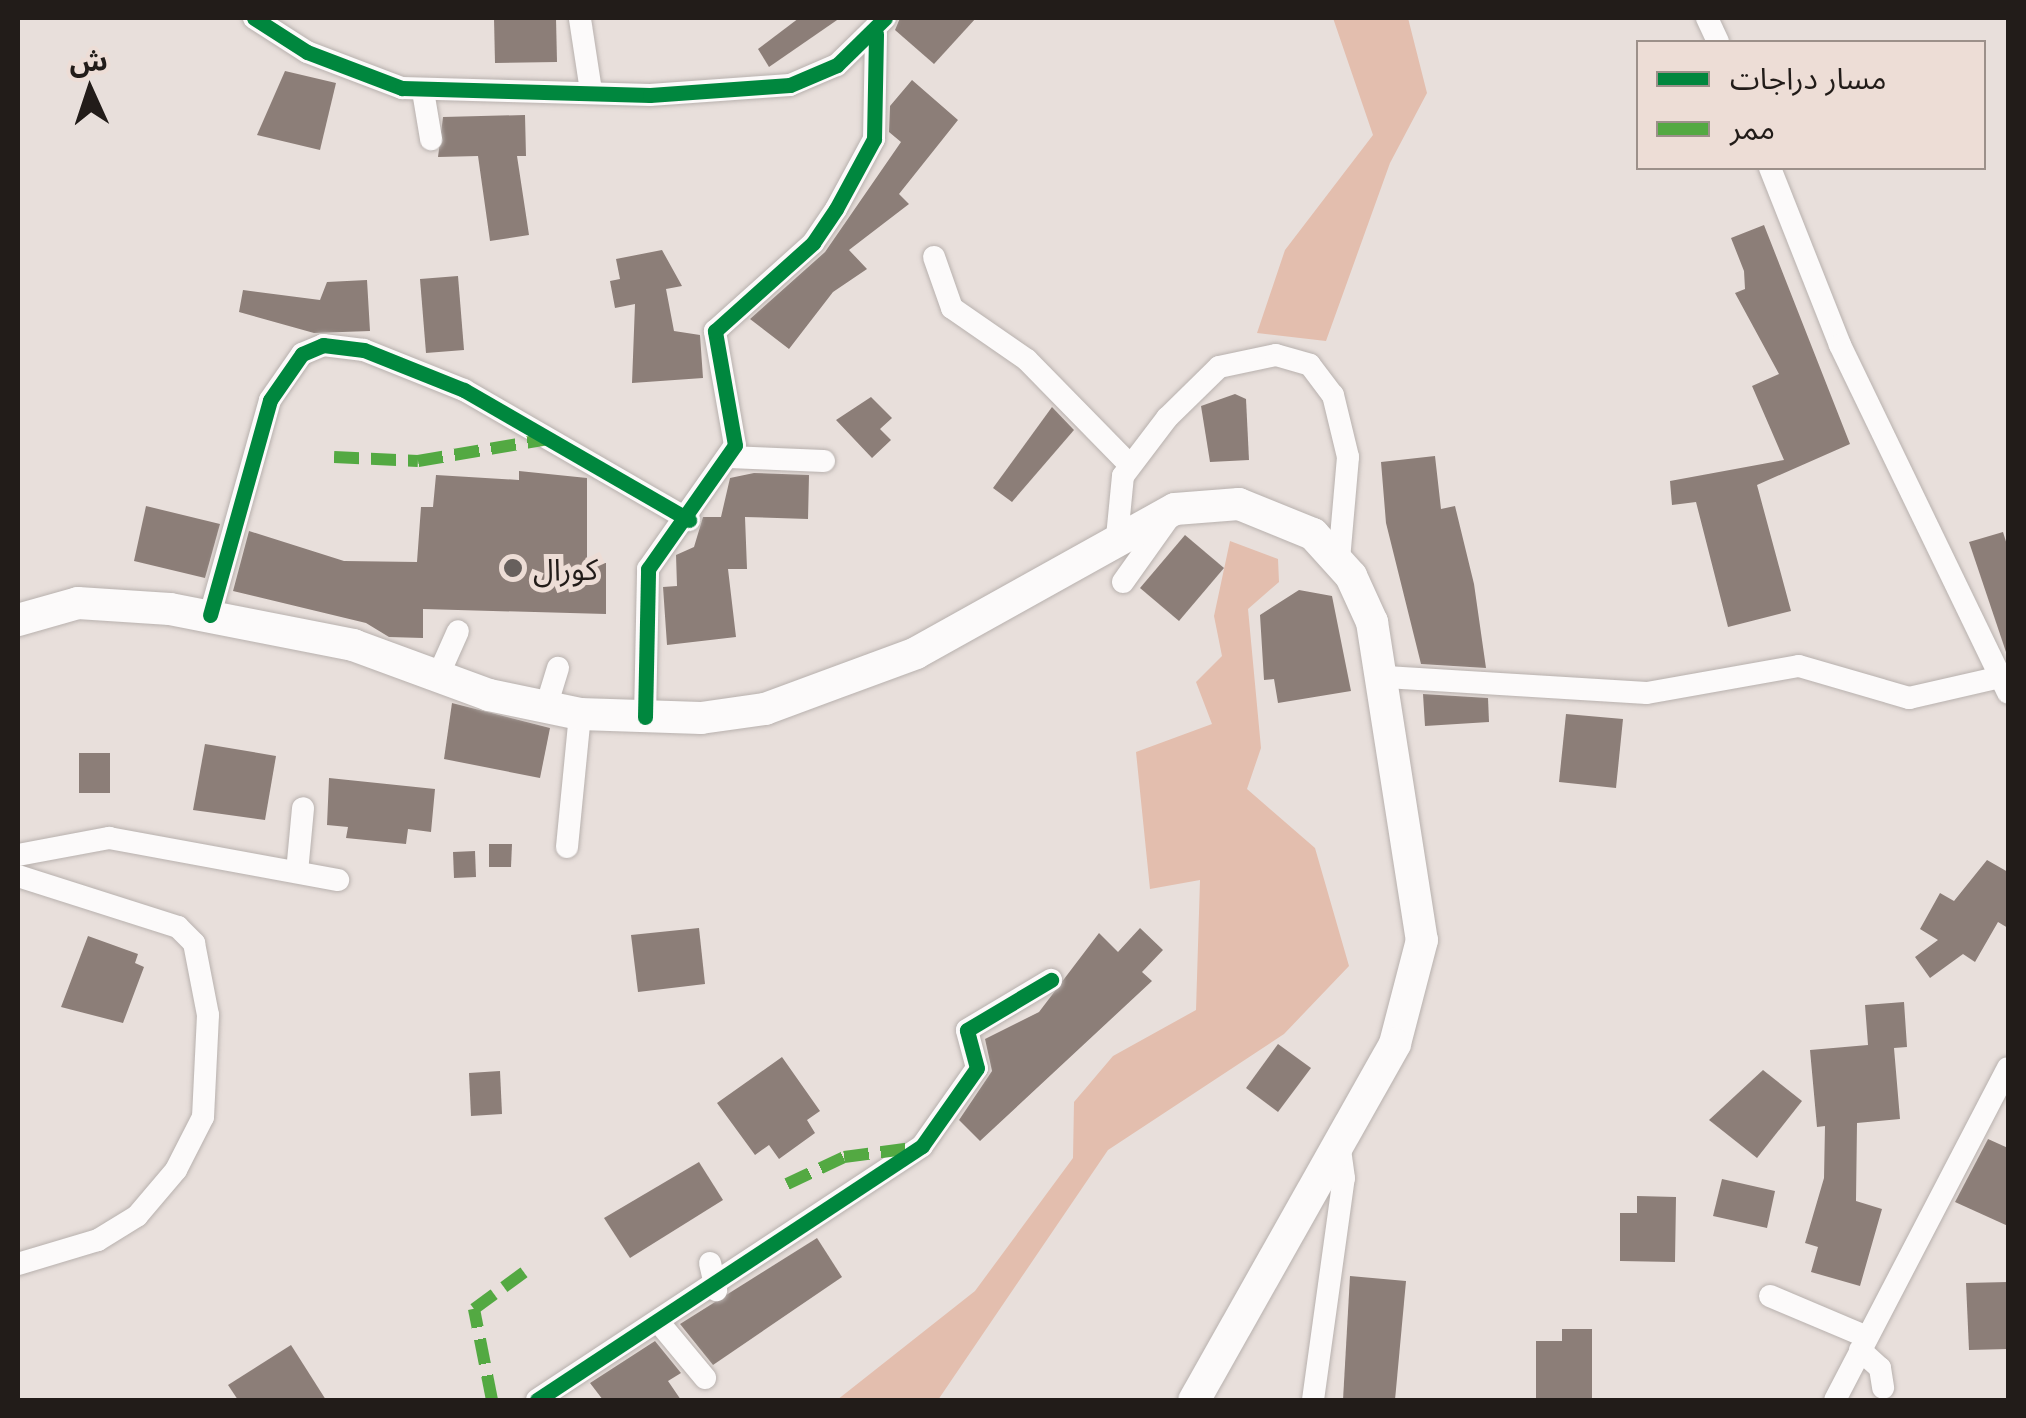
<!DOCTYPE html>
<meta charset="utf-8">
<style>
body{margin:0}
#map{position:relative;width:2026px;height:1418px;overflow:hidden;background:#e8dfdb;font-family:Lato,"Noto Sans Arabic",sans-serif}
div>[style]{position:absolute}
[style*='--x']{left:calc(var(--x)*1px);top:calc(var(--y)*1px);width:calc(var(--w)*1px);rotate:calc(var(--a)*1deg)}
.green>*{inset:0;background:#e3beae}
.building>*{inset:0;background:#8c7e78}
.roads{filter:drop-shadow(0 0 2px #b8b1ae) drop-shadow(0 0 2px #b8b1ae)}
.street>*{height:22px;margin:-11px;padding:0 11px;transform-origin:11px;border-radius:11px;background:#fcfafa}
.secondary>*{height:32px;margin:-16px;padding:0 16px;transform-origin:16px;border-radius:16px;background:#fcfafa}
.quiet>*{height:12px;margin-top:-6px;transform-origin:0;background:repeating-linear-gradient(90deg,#53a942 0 25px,transparent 0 37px)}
.cycleway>*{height:15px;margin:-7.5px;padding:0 7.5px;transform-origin:7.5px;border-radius:7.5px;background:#00873e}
.dots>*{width:28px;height:28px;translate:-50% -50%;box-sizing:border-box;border:5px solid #edddd6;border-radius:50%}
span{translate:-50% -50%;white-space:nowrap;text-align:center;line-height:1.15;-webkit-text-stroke:10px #edddd6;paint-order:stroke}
.poi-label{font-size:30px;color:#221c19}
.left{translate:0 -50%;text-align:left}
.frame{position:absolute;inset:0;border:20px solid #221c19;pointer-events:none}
.legend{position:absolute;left:1636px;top:40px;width:350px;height:130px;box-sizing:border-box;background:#edddd6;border:2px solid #9c908a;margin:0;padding:12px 18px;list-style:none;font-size:30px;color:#221c19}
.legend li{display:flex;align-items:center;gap:20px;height:50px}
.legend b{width:50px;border:2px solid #9c908a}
.north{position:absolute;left:40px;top:40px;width:100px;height:100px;-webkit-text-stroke:8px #edddd6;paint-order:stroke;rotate:357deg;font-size:28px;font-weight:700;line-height:40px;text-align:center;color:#221c19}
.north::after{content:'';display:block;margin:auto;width:35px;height:45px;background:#221c19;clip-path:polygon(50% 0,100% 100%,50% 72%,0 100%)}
</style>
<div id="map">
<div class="green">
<div style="clip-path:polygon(1333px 18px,1408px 18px,1427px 93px,1390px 163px,1326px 341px,1257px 333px,1285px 250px,1373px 135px)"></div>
<div style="clip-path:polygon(1230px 541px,1278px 559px,1279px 582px,1248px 609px,1261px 748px,1247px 789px,1315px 848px,1349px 966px,1284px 1034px,1108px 1150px,938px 1400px,837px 1400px,975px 1291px,1073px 1158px,1074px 1102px,1113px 1056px,1196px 1010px,1200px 880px,1150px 889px,1136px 752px,1212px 724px,1196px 682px,1222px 656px,1214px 616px)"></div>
</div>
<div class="building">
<div style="clip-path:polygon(494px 18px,556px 18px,557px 62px,495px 63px)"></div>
<div style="clip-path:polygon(799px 18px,840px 18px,769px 67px,758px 49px)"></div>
<div style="clip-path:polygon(900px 18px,976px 18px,934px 64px,895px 30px)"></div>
<div style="clip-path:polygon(285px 71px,336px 83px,320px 150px,257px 135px)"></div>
<div style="clip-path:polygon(912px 80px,958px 120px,899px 194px,909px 204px,849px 250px,867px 269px,833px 292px,789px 349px,750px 319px,825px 252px,901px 142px,889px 132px,890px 106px)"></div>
<div style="clip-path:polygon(525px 115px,526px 156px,517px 156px,529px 235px,490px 241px,478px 156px,438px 157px,443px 117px)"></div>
<div style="clip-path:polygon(1764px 225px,1850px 444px,1757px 485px,1791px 611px,1728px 627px,1696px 502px,1672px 505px,1670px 481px,1784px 460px,1752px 386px,1779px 374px,1735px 293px,1745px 289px,1744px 271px,1731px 238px)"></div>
<div style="clip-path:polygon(662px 250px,682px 286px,666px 289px,674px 331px,700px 335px,703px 378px,632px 383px,635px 304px,615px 308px,610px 281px,620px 279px,616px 259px)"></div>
<div style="clip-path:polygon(458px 276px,464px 350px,426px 353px,420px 279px)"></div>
<div style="clip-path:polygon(367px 280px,370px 331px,314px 333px,239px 312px,243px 290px,320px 300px,327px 282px)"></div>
<div style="clip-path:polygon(1235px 394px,1246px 399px,1249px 460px,1210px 462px,1201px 406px)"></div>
<div style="clip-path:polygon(871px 397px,892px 418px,880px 429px,891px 440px,872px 458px,836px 420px)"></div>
<div style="clip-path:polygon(1052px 407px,1074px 430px,1012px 502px,993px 488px)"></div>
<div style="clip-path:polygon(1435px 456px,1441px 509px,1455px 506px,1474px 584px,1486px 668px,1421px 664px,1386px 523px,1381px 462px)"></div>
<div style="clip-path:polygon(519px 471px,587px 478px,587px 563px,606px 563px,606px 614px,423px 609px,423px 638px,389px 637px,366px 623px,233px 591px,249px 531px,344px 561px,417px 562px,421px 507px,433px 507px,436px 475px,519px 480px)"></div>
<div style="clip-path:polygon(754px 473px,809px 475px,808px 519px,745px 517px,747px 569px,728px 569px,736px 637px,667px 645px,663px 587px,677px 586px,676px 555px,694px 547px,703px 517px,721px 517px,730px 478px)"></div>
<div style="clip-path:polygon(146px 506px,220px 524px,205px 578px,134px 561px)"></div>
<div style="clip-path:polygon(2003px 532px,2008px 548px,2007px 655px,1969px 542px)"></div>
<div style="clip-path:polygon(1185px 535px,1224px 568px,1179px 621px,1140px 588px)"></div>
<div style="clip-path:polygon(1299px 590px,1332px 596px,1351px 691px,1278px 703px,1274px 679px,1264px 680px,1260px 615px)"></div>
<div style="clip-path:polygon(1423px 694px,1488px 698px,1489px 722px,1425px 726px)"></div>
<div style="clip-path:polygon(452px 703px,550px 728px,540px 778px,444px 759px)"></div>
<div style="clip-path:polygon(1566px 714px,1623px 719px,1616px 788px,1559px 782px)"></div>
<div style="clip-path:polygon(205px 744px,276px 756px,265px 820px,193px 810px)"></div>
<div style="clip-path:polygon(79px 753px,110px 753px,110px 793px,79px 793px)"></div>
<div style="clip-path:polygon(329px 778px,435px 789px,431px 832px,408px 829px,406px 844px,346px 838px,348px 827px,327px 825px)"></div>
<div style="clip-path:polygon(489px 844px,512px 844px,511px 867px,489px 867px)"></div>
<div style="clip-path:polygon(475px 851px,476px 877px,454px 878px,453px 852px)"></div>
<div style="clip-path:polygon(1987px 860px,2008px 872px,2008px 928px,1998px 922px,1975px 962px,1963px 954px,1930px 978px,1915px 957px,1938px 940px,1920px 929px,1940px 893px,1954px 901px)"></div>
<div style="clip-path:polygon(699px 928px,705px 984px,638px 992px,631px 935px)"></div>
<div style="clip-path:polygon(1140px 928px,1163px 950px,1142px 972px,1152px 981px,980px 1141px,959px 1120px,992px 1071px,985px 1039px,1039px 1012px,1099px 933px,1118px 952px)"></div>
<div style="clip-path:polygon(88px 936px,138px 954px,135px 963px,144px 967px,123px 1023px,61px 1007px)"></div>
<div style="clip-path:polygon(1904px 1002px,1907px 1047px,1894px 1048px,1900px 1119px,1857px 1123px,1856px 1201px,1882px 1209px,1860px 1286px,1811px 1272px,1818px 1247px,1805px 1243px,1824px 1178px,1825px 1126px,1817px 1127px,1810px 1050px,1868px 1045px,1865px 1005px)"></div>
<div style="clip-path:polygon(1278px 1044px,1311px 1068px,1278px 1112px,1246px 1088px)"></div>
<div style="clip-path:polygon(782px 1057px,820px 1111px,807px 1120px,815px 1133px,779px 1159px,769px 1145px,755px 1155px,717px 1103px)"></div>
<div style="clip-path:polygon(1763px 1070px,1802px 1101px,1757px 1158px,1709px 1120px)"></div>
<div style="clip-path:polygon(500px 1071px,502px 1114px,471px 1116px,469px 1073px)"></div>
<div style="clip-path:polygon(1988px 1139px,2008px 1148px,2008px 1226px,1955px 1202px)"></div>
<div style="clip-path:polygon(699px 1162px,723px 1200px,630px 1258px,604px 1218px)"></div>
<div style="clip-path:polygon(1722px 1179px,1775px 1191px,1767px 1228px,1713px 1216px)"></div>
<div style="clip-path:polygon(1637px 1196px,1676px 1197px,1675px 1262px,1620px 1261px,1620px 1213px,1637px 1213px)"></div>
<div style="clip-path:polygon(817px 1238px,842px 1277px,713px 1365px,680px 1324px)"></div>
<div style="clip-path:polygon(1350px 1276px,1406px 1281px,1395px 1400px,1343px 1400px)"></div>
<div style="clip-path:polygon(2008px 1282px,2008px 1349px,1969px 1350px,1966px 1283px)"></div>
<div style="clip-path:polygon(1562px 1329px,1592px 1329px,1592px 1400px,1536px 1400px,1536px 1341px,1562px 1341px)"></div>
<div style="clip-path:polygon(655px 1341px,681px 1373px,668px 1381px,681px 1400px,603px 1400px,590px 1383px)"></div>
<div style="clip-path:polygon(291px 1345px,326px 1400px,238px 1400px,228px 1385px)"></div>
</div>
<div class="roads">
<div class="street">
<div style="--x:254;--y:18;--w:63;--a:32.7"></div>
<div style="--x:307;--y:52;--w:102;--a:20.8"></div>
<div style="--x:402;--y:88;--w:248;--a:1.6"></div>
<div style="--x:650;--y:95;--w:140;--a:-4.1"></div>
<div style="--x:790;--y:85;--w:51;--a:-23.1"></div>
<div style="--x:837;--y:65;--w:67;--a:-44.4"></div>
<div style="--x:1707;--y:18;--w:26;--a:65"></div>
<div style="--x:580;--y:19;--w:73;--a:81.3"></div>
<div style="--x:423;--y:91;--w:49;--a:80.5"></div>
<div style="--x:1770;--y:168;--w:190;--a:68.4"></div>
<div style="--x:1840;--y:345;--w:386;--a:64.2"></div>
<div style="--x:934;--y:257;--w:54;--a:70.6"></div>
<div style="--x:952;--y:308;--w:91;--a:34.7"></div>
<div style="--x:1027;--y:360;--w:147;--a:45.6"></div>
<div style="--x:729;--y:457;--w:95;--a:2.4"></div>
<div style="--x:1117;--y:537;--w:61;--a:-84.4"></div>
<div style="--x:1123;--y:476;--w:73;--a:-52.8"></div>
<div style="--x:1167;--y:418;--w:73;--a:-44.4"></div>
<div style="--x:1219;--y:367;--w:58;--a:-11.9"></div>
<div style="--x:1276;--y:355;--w:35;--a:16"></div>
<div style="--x:1310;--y:365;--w:38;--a:53"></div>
<div style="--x:1333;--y:395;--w:64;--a:76.4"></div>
<div style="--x:1348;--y:457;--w:102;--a:95"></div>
<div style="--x:1123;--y:582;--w:90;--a:-54.5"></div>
<div style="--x:210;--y:615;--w:223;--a:-74.4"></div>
<div style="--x:270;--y:400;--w:56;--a:-55.2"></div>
<div style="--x:302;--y:354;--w:23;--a:-23"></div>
<div style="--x:323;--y:345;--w:41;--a:7"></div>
<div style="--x:364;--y:350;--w:108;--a:21.8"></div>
<div style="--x:464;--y:390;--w:260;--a:30"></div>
<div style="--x:438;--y:676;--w:49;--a:-66"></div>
<div style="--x:1386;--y:677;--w:261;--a:3.5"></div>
<div style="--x:1647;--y:693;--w:154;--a:-10.1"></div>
<div style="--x:1799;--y:666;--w:115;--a:16.2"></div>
<div style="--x:1909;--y:698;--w:89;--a:-12.9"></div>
<div style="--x:546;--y:707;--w:41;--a:-72.9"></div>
<div style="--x:645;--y:717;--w:148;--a:-88.8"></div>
<div style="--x:648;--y:569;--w:151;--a:-54.9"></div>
<div style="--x:735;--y:445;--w:116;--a:-100"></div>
<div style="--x:715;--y:331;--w:132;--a:-41.9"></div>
<div style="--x:813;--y:243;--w:41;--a:-55.9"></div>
<div style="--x:836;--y:209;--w:80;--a:-61.5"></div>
<div style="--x:874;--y:139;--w:105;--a:-88.9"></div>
<div style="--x:567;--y:847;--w:134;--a:-84.4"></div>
<div style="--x:18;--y:855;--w:93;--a:-10.6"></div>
<div style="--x:109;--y:838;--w:233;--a:10.4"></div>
<div style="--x:297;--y:872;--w:64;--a:-84.6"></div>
<div style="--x:18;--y:876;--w:168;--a:17.7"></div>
<div style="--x:178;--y:927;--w:23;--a:45"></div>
<div style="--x:194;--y:943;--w:73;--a:79"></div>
<div style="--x:208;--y:1015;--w:102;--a:92.8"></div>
<div style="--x:203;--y:1117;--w:59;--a:117"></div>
<div style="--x:176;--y:1170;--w:60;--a:130.3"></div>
<div style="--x:137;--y:1216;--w:46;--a:148.4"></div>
<div style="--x:98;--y:1240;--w:84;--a:163.3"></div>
<div style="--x:710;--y:1263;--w:28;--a:77"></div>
<div style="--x:1770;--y:1296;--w:105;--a:22.9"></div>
<div style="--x:661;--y:1325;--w:69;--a:50.3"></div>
<div style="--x:1860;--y:1350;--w:27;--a:42"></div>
<div style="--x:1880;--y:1368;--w:20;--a:81"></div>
<div style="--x:537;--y:1400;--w:461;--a:-33.4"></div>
<div style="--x:922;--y:1146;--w:95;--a:-54.8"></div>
<div style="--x:977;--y:1068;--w:39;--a:-105"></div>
<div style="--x:967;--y:1030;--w:98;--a:-30.8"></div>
<div style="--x:1313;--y:1400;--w:224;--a:-82.1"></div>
<div style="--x:1344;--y:1178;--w:35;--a:-98"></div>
<div style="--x:1835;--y:1400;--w:374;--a:-62.5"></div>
</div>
<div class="secondary">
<div style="--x:18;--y:620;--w:62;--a:-15.8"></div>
<div style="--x:78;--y:603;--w:92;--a:3.7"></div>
<div style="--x:170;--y:609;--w:187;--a:11.1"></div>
<div style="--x:353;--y:645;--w:145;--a:20.2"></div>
<div style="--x:489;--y:695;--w:93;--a:11.8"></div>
<div style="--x:580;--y:714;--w:121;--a:1.9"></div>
<div style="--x:701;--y:718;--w:65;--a:-8"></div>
<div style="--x:765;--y:709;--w:161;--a:-20.3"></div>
<div style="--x:916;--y:653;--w:296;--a:-29.1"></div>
<div style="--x:1175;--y:509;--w:64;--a:-4.5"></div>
<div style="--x:1239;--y:504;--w:80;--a:22.1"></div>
<div style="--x:1313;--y:534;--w:57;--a:47.9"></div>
<div style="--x:1351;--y:576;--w:51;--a:65.5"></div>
<div style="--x:1372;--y:622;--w:322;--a:81.1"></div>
<div style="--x:1422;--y:940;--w:107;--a:104.6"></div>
<div style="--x:1395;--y:1044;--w:409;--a:119.4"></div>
</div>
</div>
<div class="quiet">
<div style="--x:334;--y:457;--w:84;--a:2.7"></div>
<div style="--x:418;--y:461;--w:138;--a:-9.6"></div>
<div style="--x:787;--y:1184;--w:63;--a:-25.3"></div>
<div style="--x:844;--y:1157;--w:69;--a:-7.5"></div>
<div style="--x:492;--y:1400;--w:93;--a:-101.2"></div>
<div style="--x:474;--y:1309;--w:64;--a:-36.2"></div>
</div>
<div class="cycleway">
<div style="--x:254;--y:18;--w:63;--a:32.7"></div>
<div style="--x:307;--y:52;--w:102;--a:20.8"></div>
<div style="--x:402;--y:88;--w:248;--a:1.6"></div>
<div style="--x:650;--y:95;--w:140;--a:-4.1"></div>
<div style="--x:790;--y:85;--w:51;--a:-23.1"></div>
<div style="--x:837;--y:65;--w:67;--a:-44.4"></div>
<div style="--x:210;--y:615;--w:223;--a:-74.4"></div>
<div style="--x:270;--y:400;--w:56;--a:-55.2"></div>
<div style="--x:302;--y:354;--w:23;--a:-23"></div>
<div style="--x:323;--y:345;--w:41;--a:7"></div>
<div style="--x:364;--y:350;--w:108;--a:21.8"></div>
<div style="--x:464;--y:390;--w:260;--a:30"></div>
<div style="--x:645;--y:717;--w:148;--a:-88.8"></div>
<div style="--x:648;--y:569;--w:151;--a:-54.9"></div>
<div style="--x:735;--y:445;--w:116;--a:-100"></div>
<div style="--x:715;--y:331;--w:132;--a:-41.9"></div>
<div style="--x:813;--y:243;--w:41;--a:-55.9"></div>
<div style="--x:836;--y:209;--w:80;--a:-61.5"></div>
<div style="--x:874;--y:139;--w:105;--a:-88.9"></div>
<div style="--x:537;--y:1400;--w:461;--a:-33.4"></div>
<div style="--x:922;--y:1146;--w:95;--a:-54.8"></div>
<div style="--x:977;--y:1068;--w:39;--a:-105"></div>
<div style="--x:967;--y:1030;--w:98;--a:-30.8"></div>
</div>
<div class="dots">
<div style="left:513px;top:568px;background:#67605d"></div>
</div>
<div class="poi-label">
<span class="left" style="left:533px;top:568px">كورال</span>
</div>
<div class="frame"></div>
<ul class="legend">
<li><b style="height:12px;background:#00873e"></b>مسار دراجات</li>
<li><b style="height:12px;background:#53a942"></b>ممر</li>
</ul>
<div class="north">ش</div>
</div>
